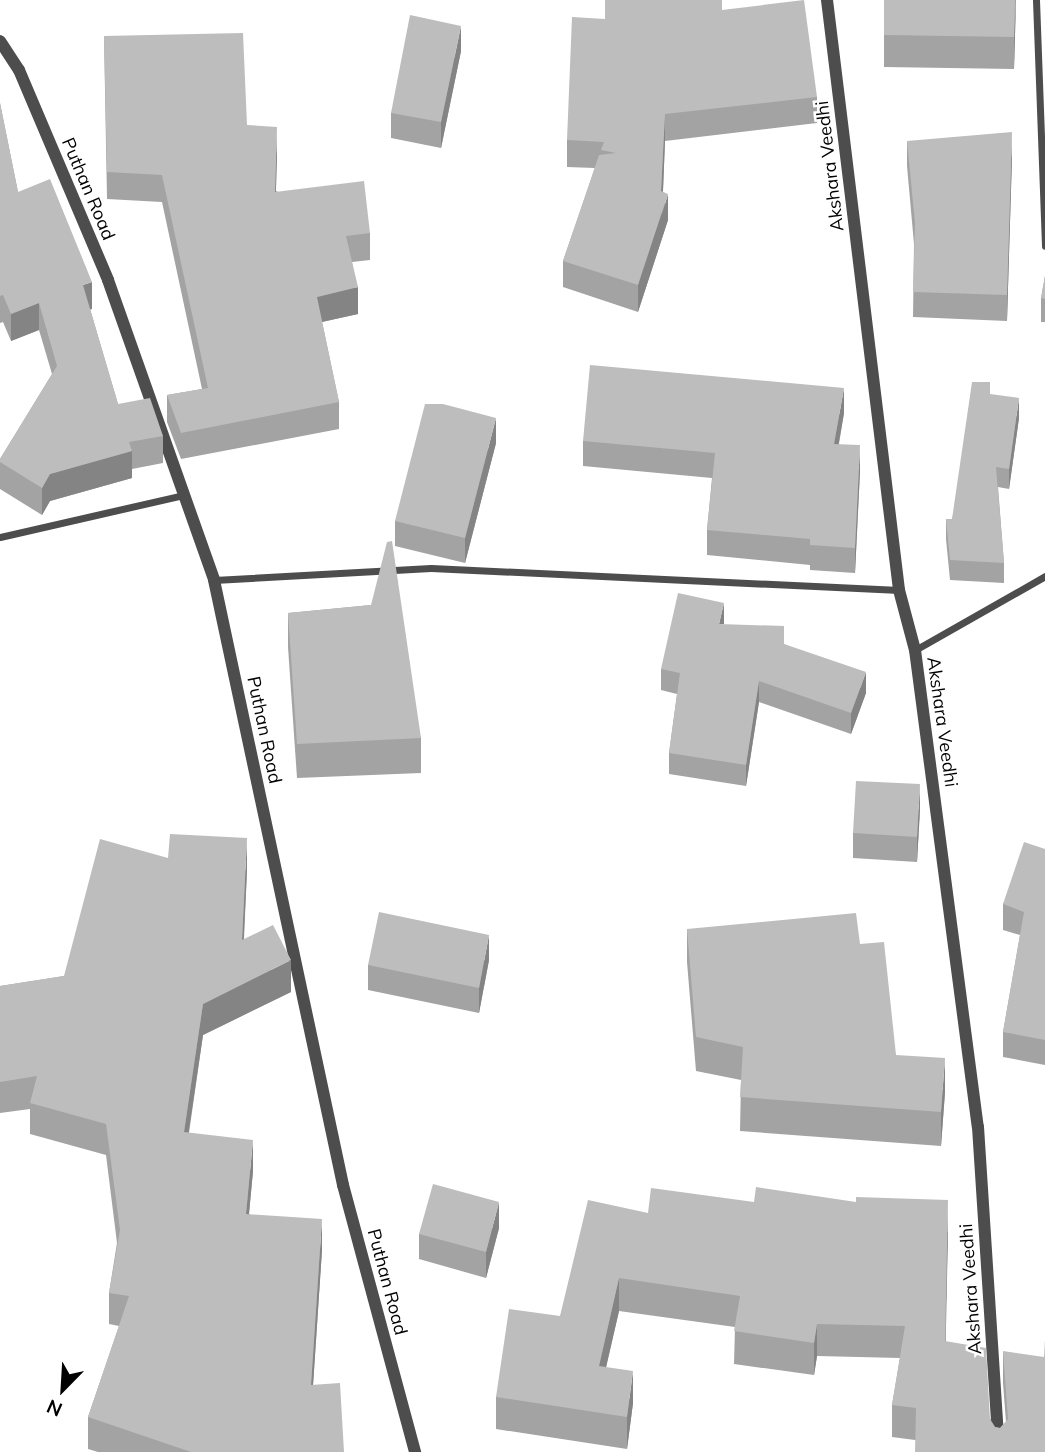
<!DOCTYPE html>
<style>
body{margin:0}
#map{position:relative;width:1045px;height:1452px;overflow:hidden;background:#fff;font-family:Mulish,sans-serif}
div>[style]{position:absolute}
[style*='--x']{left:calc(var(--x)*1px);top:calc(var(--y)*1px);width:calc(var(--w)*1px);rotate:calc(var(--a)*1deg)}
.minor>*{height:7px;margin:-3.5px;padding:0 3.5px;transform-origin:3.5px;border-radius:3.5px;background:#4d4d4d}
.tertiary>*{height:12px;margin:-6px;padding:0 6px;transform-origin:6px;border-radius:6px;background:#4d4d4d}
.wall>*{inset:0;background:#a3a3a3}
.shaded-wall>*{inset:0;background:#848484}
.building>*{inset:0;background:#bdbdbd}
span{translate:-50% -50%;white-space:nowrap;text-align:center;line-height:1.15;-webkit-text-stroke:5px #fff;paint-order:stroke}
.street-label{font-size:18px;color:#000}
.north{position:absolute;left:28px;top:1354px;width:70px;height:70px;-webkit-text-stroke:5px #fff;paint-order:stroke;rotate:204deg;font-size:19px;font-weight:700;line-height:28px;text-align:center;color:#000}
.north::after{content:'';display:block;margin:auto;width:24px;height:32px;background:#000;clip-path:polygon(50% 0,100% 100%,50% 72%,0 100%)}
</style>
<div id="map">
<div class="minor">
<div style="--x:1036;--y:0;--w:246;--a:87.9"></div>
<div style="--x:0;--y:537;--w:189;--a:-12.9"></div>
<div style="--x:214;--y:580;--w:217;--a:-3.2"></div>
<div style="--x:431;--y:568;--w:469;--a:2.7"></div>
<div style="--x:915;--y:650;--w:150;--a:-29.6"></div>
</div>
<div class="tertiary">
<div style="--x:827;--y:0;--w:594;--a:83.04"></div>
<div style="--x:899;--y:590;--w:62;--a:75.1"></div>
<div style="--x:915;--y:650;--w:481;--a:82.5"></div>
<div style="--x:978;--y:1127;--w:326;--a:86.3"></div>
<div style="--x:0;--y:41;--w:35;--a:57"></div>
<div style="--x:19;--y:70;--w:228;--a:67"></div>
<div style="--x:108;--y:280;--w:318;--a:70.5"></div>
<div style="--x:214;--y:580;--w:619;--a:77.96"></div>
<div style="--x:343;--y:1185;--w:277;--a:74.9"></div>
</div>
<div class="wall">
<div style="clip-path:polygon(884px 0,1016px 0,1014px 69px,884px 67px)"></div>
<div style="clip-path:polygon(722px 10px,817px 97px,817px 123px,665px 141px,663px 192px,668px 220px,638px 312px,563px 287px,563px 261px,595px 168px,567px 167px,567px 140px,605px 19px)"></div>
<div style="clip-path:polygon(104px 36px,247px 125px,277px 153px,276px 191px,370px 233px,370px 260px,352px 262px,358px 314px,322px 322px,339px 402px,339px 429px,181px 459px,167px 422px,167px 395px,202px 389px,162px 202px,107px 199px)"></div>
<div style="clip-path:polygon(461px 51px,441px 148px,391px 138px,391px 113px)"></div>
<div style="clip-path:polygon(0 103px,18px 192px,92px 309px,90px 309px,118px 404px,163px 436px,163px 463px,132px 469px,132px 478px,50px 501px,42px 515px,0 489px,0 459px,52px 374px,39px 330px,11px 341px,3px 322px,0 323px)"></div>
<div style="clip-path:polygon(907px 141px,1012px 157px,1007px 321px,913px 317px,914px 244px,907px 166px)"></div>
<div style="clip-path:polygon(1045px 276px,1045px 322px,1041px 322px,1041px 298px)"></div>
<div style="clip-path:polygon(990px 394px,1019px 418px,1009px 489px,998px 487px,1004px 563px,1004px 583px,950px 580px,946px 539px,946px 519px,952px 519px)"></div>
<div style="clip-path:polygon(844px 413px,839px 444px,860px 471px,855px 573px,810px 570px,810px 565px,707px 555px,707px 530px,712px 478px,583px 466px,583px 441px)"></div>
<div style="clip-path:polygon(496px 443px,465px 563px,395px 546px,395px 521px)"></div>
<div style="clip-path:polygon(371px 605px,421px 738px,421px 773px,297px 778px,288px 647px,288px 613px)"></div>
<div style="clip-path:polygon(784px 644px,866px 693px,851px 734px,759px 702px,746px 786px,669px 774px,669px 753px,677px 694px,661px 690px,661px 669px)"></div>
<div style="clip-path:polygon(920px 809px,917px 862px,853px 858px,853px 833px)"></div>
<div style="clip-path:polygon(1045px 849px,1045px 1065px,1003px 1057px,1003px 1032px,1020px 935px,1003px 930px,1003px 904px)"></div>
<div style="clip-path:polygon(168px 858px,247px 870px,244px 940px,291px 992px,203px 1035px,189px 1133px,253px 1171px,249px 1214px,322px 1250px,313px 1385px,344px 1452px,98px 1452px,88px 1449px,88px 1417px,119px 1326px,109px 1324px,109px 1293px,117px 1243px,106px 1155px,30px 1134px,30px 1109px,0 1113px,0 986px,64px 976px)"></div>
<div style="clip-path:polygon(687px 929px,860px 944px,896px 1055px,945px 1092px,941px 1146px,740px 1131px,741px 1080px,696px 1071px,687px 962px)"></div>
<div style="clip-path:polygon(489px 960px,479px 1013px,368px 990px,368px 965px)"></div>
<div style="clip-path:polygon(648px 1213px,948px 1232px,945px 1341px,995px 1427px,1000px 1428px,1006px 1422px,1003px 1383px,1003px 1351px,1045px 1452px,915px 1440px,892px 1437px,892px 1405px,900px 1358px,817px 1356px,814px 1375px,734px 1364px,735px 1327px,619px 1311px,606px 1367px,633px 1403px,627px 1449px,496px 1429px,496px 1397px,560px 1316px)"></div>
<div style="clip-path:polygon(499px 1228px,486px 1278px,419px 1259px,419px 1234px)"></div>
</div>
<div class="shaded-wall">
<div style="clip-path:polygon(1016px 0,1014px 69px,1014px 37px)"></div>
<div style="clip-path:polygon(461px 26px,461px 51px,441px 148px,441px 122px)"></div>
<div style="clip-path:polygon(665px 114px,665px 141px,662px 214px,668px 194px,668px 220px,638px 312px,638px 285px,661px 191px)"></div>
<div style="clip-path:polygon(277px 127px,277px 153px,275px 218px,275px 192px)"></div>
<div style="clip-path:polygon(1012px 132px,1012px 157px,1007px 321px,1007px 295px)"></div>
<div style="clip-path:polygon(92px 282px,92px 309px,83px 312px,83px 285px)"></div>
<div style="clip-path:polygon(358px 287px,358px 314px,317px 323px,317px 297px)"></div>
<div style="clip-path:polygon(39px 303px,39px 330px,11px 341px,11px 314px)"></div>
<div style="clip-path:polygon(844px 388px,844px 413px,834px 469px,834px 444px)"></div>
<div style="clip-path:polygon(1019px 398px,1019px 418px,1009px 489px,1009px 469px)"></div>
<div style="clip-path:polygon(496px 418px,496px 443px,465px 563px,465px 538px)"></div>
<div style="clip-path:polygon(860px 445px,860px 471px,855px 573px,855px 548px)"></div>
<div style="clip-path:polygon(132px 451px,132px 478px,50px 501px,42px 515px,42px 488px,50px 474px)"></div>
<div style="clip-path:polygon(724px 603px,724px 624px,719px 624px)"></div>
<div style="clip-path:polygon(866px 672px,866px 693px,851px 734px,851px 713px)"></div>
<div style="clip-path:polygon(759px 681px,759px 702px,746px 786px,746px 765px)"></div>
<div style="clip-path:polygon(920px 784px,920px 809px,917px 862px,917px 837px)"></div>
<div style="clip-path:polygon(247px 838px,247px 870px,242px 972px,242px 940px)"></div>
<div style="clip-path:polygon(489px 935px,489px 960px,479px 1013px,479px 988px)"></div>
<div style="clip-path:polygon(291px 960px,291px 992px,203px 1035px,184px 1163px,184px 1132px,203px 1004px)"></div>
<div style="clip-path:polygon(945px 1058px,945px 1092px,941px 1146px,941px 1112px)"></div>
<div style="clip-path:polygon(253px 1140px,253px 1171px,246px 1245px,246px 1214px)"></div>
<div style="clip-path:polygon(948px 1200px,948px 1232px,945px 1374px,945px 1341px)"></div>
<div style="clip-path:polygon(499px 1202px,499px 1228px,486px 1278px,486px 1252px)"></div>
<div style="clip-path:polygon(322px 1219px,322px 1250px,311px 1416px,311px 1385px)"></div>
<div style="clip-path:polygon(619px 1278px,619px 1311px,599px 1398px,599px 1366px)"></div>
<div style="clip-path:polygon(817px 1324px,817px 1356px,814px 1375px,814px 1343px)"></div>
<div style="clip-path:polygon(633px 1371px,633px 1403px,627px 1449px,627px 1417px)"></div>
</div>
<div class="building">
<div style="clip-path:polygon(605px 0,722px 0,722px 10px,804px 0,817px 97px,665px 114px,661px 191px,668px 194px,638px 285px,563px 261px,599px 155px,616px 153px,601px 150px,604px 142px,567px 140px,572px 17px,605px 19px)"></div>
<div style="clip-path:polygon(884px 0,1015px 0,1014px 37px,884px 35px)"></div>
<div style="clip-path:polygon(410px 15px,461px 26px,441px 122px,391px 113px)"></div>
<div style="clip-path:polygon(243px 33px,247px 125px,277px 127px,275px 192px,364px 181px,370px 233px,346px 236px,358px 287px,317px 297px,339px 402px,181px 433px,167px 395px,208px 388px,162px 175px,107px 172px,104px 36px)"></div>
<div style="clip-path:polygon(0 103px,18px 192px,50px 179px,92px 282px,83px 285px,118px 404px,150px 398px,163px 436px,129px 442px,132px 451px,50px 474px,42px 488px,0 462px,0 459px,57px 366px,39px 303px,11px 314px,3px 295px,0 296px)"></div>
<div style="clip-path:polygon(1012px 132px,1007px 295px,913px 292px,915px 223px,907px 141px)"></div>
<div style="clip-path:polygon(1045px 276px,1045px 299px,1041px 298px)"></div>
<div style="clip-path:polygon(590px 365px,844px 388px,834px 444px,860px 445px,855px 548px,810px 545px,810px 539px,707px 530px,715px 453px,583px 441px)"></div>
<div style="clip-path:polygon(972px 382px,990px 382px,990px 394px,1019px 398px,1009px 469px,996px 467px,1004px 563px,950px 560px,946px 519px,952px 519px)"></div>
<div style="clip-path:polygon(425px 404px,443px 404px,496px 418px,465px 538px,395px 521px)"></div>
<div style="clip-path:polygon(392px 541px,421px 738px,297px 744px,288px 613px,371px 605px,387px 542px)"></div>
<div style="clip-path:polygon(678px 593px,724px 603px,719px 624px,784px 626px,784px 644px,866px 672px,851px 713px,759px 681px,746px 765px,669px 753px,680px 673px,661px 669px)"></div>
<div style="clip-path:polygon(856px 781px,920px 784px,917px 837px,853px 833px)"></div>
<div style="clip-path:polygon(170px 834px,247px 838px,242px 940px,273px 925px,291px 960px,203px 1004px,184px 1132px,253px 1140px,246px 1214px,322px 1219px,311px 1385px,340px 1383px,344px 1452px,191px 1452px,88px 1417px,129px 1296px,109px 1293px,120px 1230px,106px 1124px,30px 1103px,37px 1076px,0 1082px,0 986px,64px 976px,100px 839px,168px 858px)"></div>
<div style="clip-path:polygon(1024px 842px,1045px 849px,1045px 1040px,1003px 1032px,1024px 912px,1003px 904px)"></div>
<div style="clip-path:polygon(379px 912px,489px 935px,479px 988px,368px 965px)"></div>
<div style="clip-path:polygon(856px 913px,860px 944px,884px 942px,896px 1055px,945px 1058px,941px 1112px,740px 1097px,743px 1047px,696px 1037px,687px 929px)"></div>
<div style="clip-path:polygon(433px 1184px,499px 1202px,486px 1252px,419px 1234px)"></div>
<div style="clip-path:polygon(756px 1187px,856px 1202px,856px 1197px,948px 1200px,945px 1341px,986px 1348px,990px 1420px,995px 1427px,1000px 1428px,1008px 1419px,1003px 1351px,1044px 1357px,1045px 1339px,1045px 1452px,915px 1452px,916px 1408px,892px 1405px,905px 1326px,817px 1324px,814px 1343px,734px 1331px,740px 1296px,619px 1278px,599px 1366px,633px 1371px,627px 1417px,496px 1397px,509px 1309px,560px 1316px,588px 1200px,648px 1213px,651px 1188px,754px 1202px)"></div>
</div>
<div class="street-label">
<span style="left:830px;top:166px;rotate:-97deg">Akshara Veedhi</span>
<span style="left:88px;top:189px;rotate:67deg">Puthan Road</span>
<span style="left:942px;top:722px;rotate:82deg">Akshara Veedhi</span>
<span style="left:264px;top:730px;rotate:78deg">Puthan Road</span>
<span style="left:387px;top:1282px;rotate:75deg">Puthan Road</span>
<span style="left:971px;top:1289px;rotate:-94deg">Akshara Veedhi</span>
</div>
<div class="north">N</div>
</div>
